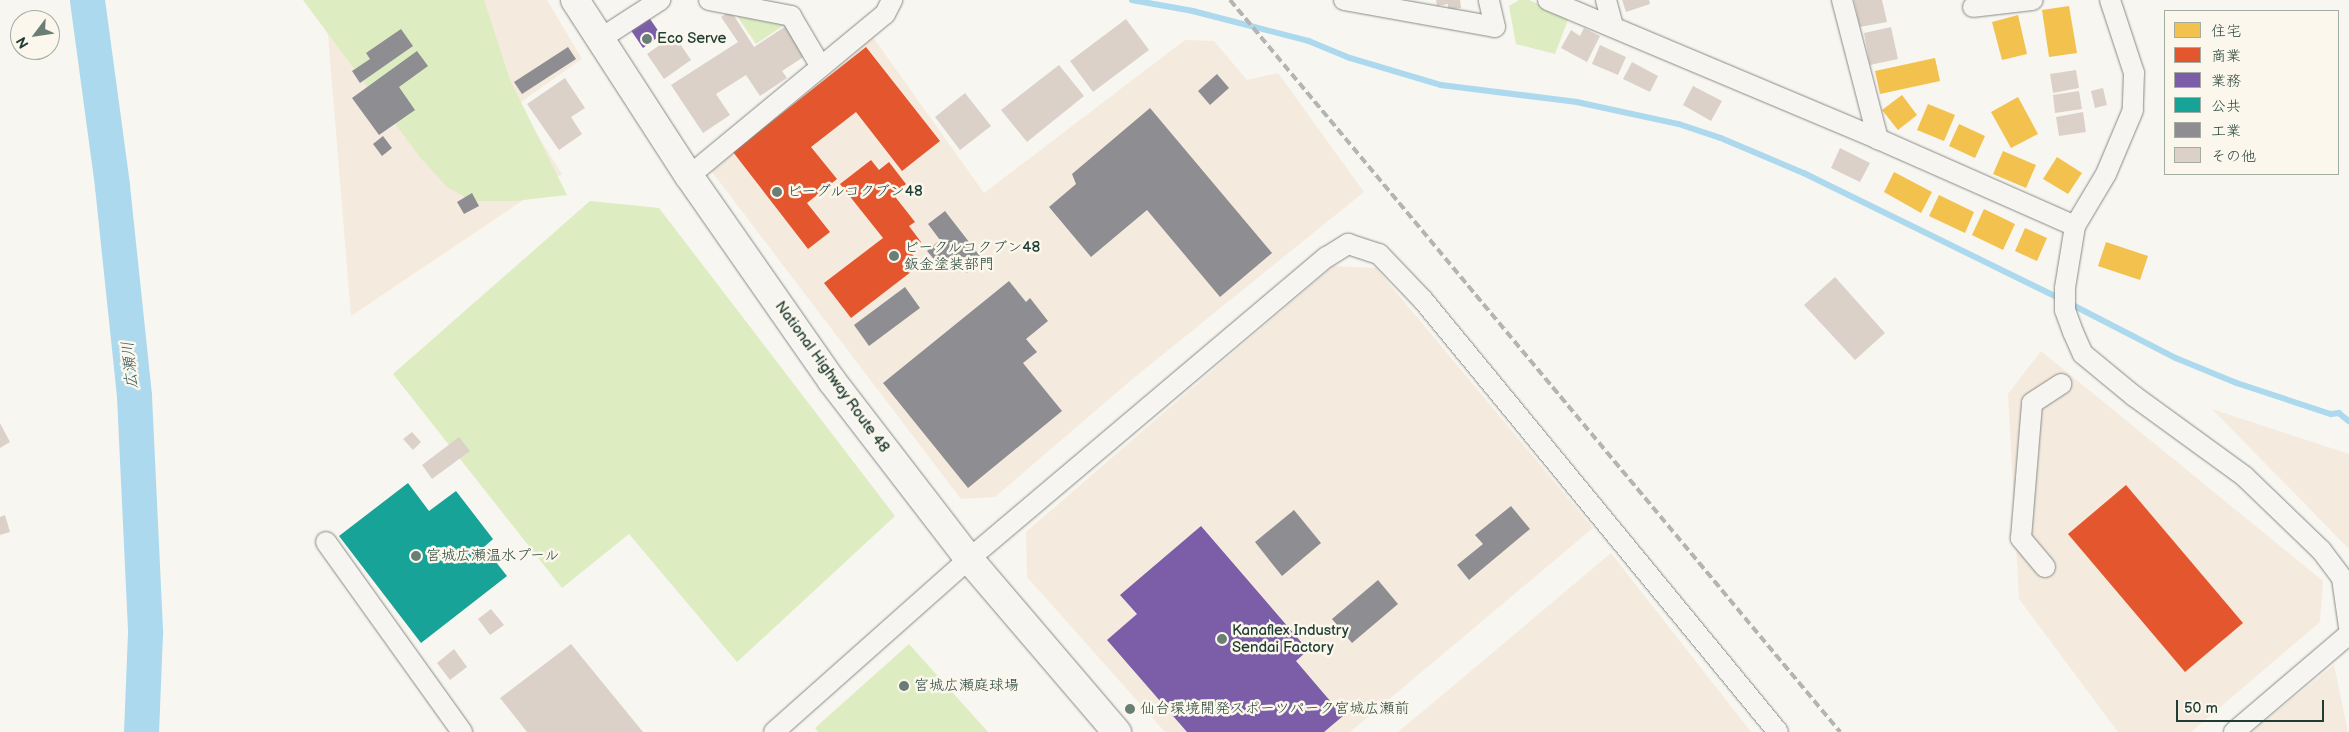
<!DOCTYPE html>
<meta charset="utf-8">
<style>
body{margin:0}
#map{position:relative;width:2349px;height:732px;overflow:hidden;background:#f8f6f0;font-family:"Balsamiq Sans","Klee One",sans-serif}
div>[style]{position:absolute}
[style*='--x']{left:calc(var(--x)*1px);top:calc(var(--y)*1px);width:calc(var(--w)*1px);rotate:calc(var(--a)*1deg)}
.built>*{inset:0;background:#f5eade}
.green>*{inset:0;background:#ddecc1}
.homes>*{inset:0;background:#f2c14e}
.shops>*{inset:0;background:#e4572e}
.offices>*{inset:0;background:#7b5ea7}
.public>*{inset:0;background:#17a398}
.industry>*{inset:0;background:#8d8d92}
.stream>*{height:5.5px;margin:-2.75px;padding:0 2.75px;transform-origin:2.75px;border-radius:2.75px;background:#acd9ee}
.river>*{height:35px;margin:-17.5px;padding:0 17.5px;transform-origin:17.5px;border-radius:17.5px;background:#acd9ee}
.building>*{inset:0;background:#dbd1c9}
.roads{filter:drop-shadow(0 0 1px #868b86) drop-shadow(0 0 1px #868b86)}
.minor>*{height:20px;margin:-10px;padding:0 10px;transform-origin:10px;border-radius:10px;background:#f6f5f1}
.highway>*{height:28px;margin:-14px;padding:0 14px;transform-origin:14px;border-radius:14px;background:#f6f5f1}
.rail>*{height:4px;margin-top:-2px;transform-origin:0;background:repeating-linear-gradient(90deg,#b2b5b1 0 8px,transparent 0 12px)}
.dots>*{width:14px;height:14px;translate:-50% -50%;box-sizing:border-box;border:2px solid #fbf7ec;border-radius:50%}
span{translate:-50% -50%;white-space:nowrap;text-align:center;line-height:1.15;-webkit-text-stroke:5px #fbf7ec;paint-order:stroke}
.poi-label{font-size:15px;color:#1f3d34}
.left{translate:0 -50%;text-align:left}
.street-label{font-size:15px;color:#1f3d34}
.water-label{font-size:16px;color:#355a59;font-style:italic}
.legend{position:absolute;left:2164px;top:10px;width:175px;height:165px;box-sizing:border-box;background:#fbf7ec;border:1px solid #a3ada2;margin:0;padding:6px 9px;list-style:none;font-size:15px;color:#1f3d34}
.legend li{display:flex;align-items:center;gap:10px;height:25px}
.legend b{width:25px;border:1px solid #a3ada2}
.north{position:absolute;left:10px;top:10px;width:50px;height:50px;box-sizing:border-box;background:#fbf7ec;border:1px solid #a3ada2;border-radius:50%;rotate:239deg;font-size:14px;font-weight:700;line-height:20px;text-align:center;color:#1f3d34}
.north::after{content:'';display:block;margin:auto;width:18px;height:22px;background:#6b7e76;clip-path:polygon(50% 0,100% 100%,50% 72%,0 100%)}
.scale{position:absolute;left:2176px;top:700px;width:148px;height:22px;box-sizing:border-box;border:2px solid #1f3d34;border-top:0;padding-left:6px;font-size:15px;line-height:18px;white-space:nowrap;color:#1f3d34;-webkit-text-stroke:4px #fbf7ec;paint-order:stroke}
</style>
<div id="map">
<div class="built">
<div style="clip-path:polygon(354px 0,547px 0,582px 59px,518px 104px,562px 174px,351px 316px,326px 11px)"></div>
<div style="clip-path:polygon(870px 33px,984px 193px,1185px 40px,1214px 41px,1247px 80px,1278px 73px,1364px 192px,1130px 381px,995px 497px,961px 499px,709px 168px)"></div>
<div style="clip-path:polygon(1333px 266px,1376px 268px,1593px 528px,1350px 732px,1165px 732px,1027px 577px,1026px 532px)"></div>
<div style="clip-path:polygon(2041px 351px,2323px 581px,2320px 622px,2191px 732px,2118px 732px,2019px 599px,2008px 394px)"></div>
<div style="clip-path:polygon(2212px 409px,2349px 454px,2349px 549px)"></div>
<div style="clip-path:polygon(1611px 553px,1751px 732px,1398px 732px,1440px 697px)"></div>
<div style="clip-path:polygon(2334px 665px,2348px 732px,2251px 732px)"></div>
</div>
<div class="green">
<div style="clip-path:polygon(303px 0,484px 0,510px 80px,567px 195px,515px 201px,472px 201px,447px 187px,419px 156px)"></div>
<div style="clip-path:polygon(1519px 0,1529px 0,1569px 17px,1555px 54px,1516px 44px,1509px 6px)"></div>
<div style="clip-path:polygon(731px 7px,787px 23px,756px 44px)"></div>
<div style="clip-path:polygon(590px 201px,659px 208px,895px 516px,737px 662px,629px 534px,562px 588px,393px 374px)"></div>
<div style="clip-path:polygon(909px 644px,988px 732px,818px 732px,815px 728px)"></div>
</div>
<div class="homes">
<div style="clip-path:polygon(2069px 6px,2077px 53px,2049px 57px,2042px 10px)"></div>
<div style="clip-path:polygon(2018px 15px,2027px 54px,2002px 60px,1992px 22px)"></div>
<div style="clip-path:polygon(1935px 58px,1940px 81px,1880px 94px,1875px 71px)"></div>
<div style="clip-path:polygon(1902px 95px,1917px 115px,1898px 130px,1882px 110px)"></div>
<div style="clip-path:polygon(2018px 97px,2038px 134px,2011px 148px,1991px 112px)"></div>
<div style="clip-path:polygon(1928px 104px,1955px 115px,1944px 141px,1917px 130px)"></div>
<div style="clip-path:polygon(1959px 124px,1985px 136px,1975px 158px,1949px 146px)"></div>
<div style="clip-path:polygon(2003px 151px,2036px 165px,2026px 188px,1993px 174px)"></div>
<div style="clip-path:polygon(2057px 157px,2082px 173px,2068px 194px,2043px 179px)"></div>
<div style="clip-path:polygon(1894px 172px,1932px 192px,1921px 213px,1884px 192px)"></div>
<div style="clip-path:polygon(1939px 195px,1974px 212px,1965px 233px,1929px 216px)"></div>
<div style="clip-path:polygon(1984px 209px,2015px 224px,2003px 250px,1972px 235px)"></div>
<div style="clip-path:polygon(2025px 228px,2047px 238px,2037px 261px,2015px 251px)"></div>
<div style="clip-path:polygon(2106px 242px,2148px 256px,2140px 280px,2098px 266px)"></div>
</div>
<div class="shops">
<div style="clip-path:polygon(866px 47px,940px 141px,902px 171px,856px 112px,811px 147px,837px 179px,807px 203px,830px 232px,808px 249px,733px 152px)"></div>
<div style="clip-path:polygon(871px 160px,879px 170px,889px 162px,906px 184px,893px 194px,915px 222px,909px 226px,921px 242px,910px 251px,920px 265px,851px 318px,824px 283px,883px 238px,840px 184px)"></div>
<div style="clip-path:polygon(2126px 485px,2243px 623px,2185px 672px,2068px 534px)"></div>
</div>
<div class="offices">
<div style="clip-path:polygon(646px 13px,661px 35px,643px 48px,628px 26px)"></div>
<div style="clip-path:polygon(1201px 526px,1308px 650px,1296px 661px,1343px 716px,1324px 732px,1187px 732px,1107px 640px,1137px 614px,1120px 595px)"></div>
</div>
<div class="public">
<div style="clip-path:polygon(408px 483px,429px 511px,456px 491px,493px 539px,484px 547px,507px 576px,421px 643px,339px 536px)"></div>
</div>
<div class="industry">
<div style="clip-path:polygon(401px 29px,413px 46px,360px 83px,352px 71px,370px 59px,366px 53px)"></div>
<div style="clip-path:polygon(568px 47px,576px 59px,522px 94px,514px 82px)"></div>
<div style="clip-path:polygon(417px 51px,428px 66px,399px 87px,415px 110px,379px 135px,352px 98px)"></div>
<div style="clip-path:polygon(1217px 74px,1229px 88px,1210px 105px,1198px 91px)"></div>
<div style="clip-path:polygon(1150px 108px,1272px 253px,1220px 297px,1147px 210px,1091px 257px,1049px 207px,1076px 184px,1072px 174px)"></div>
<div style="clip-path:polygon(383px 136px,392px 148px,382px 156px,373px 144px)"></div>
<div style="clip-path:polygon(472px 193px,479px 206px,464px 214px,457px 202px)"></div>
<div style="clip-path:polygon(945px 211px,983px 260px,967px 273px,952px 255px,939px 265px,927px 251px,940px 240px,928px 224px)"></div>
<div style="clip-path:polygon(1009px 281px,1026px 302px,1030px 298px,1048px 321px,1026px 339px,1037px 352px,1023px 363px,1062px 411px,968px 488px,883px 383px)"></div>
<div style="clip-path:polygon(905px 287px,920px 308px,869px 346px,854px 325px)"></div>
<div style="clip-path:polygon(1511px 506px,1530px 529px,1469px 580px,1457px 565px,1483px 544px,1475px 535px)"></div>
<div style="clip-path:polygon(1294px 510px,1321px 543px,1282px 576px,1255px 542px)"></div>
<div style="clip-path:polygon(1378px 580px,1398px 604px,1352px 643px,1332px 619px)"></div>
</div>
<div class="stream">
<div style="--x:1132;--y:0;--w:62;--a:10.2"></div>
<div style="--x:1193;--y:11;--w:120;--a:14.5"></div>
<div style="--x:1309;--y:41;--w:44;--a:22.5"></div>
<div style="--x:1350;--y:58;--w:95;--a:16.5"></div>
<div style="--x:1441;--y:85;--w:137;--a:7.1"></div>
<div style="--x:1577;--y:102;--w:104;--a:12.2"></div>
<div style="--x:1679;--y:124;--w:44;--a:18.4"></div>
<div style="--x:1721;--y:138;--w:90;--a:22.9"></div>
<div style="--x:1804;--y:173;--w:286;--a:26.1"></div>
<div style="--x:2069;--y:303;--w:120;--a:27.2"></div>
<div style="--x:2176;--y:358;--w:66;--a:22.3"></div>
<div style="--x:2237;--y:383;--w:99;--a:18.3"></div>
<div style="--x:2331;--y:414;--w:8;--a:-7"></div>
<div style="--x:2339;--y:413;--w:13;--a:39"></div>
</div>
<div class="river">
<div style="--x:87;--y:0;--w:188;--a:82.3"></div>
<div style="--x:112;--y:186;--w:211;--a:84"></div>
<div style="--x:134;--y:396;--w:237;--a:87.3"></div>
<div style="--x:145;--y:633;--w:99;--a:92.3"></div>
</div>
<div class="building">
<div style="clip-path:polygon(1436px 0,1460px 0,1461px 8px,1448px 10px,1448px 4px,1437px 6px)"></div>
<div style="clip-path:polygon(1622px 0,1649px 0,1650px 4px,1626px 12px)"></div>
<div style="clip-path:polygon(1854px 0,1882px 0,1887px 22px,1860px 27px)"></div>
<div style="clip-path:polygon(731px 11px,754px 47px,786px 26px,805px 56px,782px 71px,787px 78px,760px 96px,746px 75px,716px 94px,730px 115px,703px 133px,671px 85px,738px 42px,721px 17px)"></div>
<div style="clip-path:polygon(1126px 19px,1149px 50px,1093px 92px,1070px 61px)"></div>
<div style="clip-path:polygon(1891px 27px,1898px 59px,1870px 65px,1864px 33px)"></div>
<div style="clip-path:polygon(1584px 28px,1600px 36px,1587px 62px,1561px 48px,1571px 30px,1580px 36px)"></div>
<div style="clip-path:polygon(674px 35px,691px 60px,664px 79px,647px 54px)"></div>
<div style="clip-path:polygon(1600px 45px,1626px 57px,1618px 75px,1592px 64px)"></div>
<div style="clip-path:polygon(1632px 62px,1658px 76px,1650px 92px,1623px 79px)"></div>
<div style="clip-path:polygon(1059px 65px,1084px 96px,1027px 142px,1001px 110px)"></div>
<div style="clip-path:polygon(2076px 70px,2079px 88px,2053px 93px,2050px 74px)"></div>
<div style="clip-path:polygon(565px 78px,585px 108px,571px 117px,582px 134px,559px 150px,527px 104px)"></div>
<div style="clip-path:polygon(1693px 86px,1722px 101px,1711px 121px,1683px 105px)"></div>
<div style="clip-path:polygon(2103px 88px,2107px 105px,2095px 108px,2091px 91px)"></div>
<div style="clip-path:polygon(2079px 91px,2082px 109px,2055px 113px,2053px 95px)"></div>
<div style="clip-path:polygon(965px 93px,991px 126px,960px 150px,935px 117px)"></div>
<div style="clip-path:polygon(2083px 112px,2086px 132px,2059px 136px,2056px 117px)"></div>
<div style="clip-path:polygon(1840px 148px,1870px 163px,1860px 182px,1831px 168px)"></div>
<div style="clip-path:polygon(1835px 277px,1885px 333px,1855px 360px,1804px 305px)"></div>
<div style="clip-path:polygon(0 423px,10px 442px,0 448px)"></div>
<div style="clip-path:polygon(412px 432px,421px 442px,413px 450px,403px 439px)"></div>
<div style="clip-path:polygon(459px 437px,470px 451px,432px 479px,422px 465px)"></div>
<div style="clip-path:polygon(5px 515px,10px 532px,0 535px,0 517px)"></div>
<div style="clip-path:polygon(491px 609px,504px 625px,490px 635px,478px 619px)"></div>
<div style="clip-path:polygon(571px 644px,643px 732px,527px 732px,500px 698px)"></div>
<div style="clip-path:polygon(454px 649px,467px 667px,450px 680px,437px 663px)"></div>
</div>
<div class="roads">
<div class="minor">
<div style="--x:709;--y:0;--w:84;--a:11"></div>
<div style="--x:791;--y:16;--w:59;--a:59.5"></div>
<div style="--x:1344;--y:0;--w:153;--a:10.1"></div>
<div style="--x:1495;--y:27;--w:28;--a:-103"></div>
<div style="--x:1548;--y:0;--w:358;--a:22.8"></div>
<div style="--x:1606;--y:0;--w:28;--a:75"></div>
<div style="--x:1842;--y:0;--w:144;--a:75.5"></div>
<div style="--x:1878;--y:139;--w:215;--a:23.8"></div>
<div style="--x:2110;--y:0;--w:77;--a:71.8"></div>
<div style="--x:2134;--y:73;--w:37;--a:92"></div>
<div style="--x:2133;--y:110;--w:69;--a:112.9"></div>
<div style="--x:2106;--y:174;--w:61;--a:120.8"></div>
<div style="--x:2075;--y:226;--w:63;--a:99.2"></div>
<div style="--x:2065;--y:288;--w:22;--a:90"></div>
<div style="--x:2065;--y:310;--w:23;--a:70"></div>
<div style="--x:2073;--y:332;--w:24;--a:66"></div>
<div style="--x:2083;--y:354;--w:66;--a:39.5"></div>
<div style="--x:2134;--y:396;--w:136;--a:36"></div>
<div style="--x:2244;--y:476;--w:107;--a:43.9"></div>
<div style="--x:2321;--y:550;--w:35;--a:53"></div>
<div style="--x:2342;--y:578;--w:49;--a:81.9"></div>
<div style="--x:1973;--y:7;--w:60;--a:-6.7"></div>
<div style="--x:600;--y:39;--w:72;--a:-33"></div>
<div style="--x:689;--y:176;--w:254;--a:-39.6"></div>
<div style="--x:885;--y:14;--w:16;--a:-63"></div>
<div style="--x:326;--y:542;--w:234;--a:54.4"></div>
<div style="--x:2045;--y:567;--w:38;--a:-130"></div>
<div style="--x:2021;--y:538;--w:135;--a:-85.3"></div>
<div style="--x:2032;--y:403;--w:35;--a:-33"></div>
<div style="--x:774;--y:732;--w:261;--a:-41.6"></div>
<div style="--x:969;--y:559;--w:468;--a:-40.2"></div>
<div style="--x:1327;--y:257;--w:25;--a:-32"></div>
<div style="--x:1348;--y:244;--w:33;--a:18"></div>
<div style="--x:1379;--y:254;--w:64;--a:46.3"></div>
<div style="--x:1423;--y:300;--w:559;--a:50.59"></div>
<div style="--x:2234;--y:732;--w:151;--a:-40.4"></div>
</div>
<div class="highway">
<div style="--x:575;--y:0;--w:210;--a:57.1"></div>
<div style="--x:689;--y:176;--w:250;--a:55.1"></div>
<div style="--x:832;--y:381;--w:225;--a:52.4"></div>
<div style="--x:969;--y:559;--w:228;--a:49.5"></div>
</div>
</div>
<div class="rail">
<div style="--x:1230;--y:0;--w:953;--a:50.19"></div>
</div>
<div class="dots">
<div style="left:647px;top:39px;background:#6b7e76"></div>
<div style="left:777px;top:192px;background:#6b7e76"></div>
<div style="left:894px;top:256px;background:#6b7e76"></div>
<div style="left:416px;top:556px;background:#6b7e76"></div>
<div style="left:1222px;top:639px;background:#6b7e76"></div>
<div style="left:904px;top:686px;background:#6b7e76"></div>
<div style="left:1130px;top:709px;background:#6b7e76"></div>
</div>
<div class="poi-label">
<span class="left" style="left:657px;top:39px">Eco Serve</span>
<span class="left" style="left:787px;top:192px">ビーグルコクブン48</span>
<span class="left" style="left:904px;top:256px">ビークルコクブン48<br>鈑金塗装部門</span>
<span class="left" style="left:426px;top:556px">宮城広瀬温水プール</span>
<span class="left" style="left:1232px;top:639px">Kanaflex Industry<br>Sendai Factory</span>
<span class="left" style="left:914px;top:686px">宮城広瀬庭球場</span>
<span class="left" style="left:1140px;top:709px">仙台環境開発スポーツパーク宮城広瀬前</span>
</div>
<div class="street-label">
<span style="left:832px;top:377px;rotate:54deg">National Highway Route 48</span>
</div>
<div class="water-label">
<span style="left:131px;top:365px;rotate:-96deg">広瀬川</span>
</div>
<ul class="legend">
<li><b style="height:14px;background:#f2c14e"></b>住宅</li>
<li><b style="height:14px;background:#e4572e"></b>商業</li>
<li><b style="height:14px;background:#7b5ea7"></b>業務</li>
<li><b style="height:14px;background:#17a398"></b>公共</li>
<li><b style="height:14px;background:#8d8d92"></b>工業</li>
<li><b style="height:14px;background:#dbd1c9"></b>その他</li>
</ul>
<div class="north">N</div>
<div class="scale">50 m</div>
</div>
